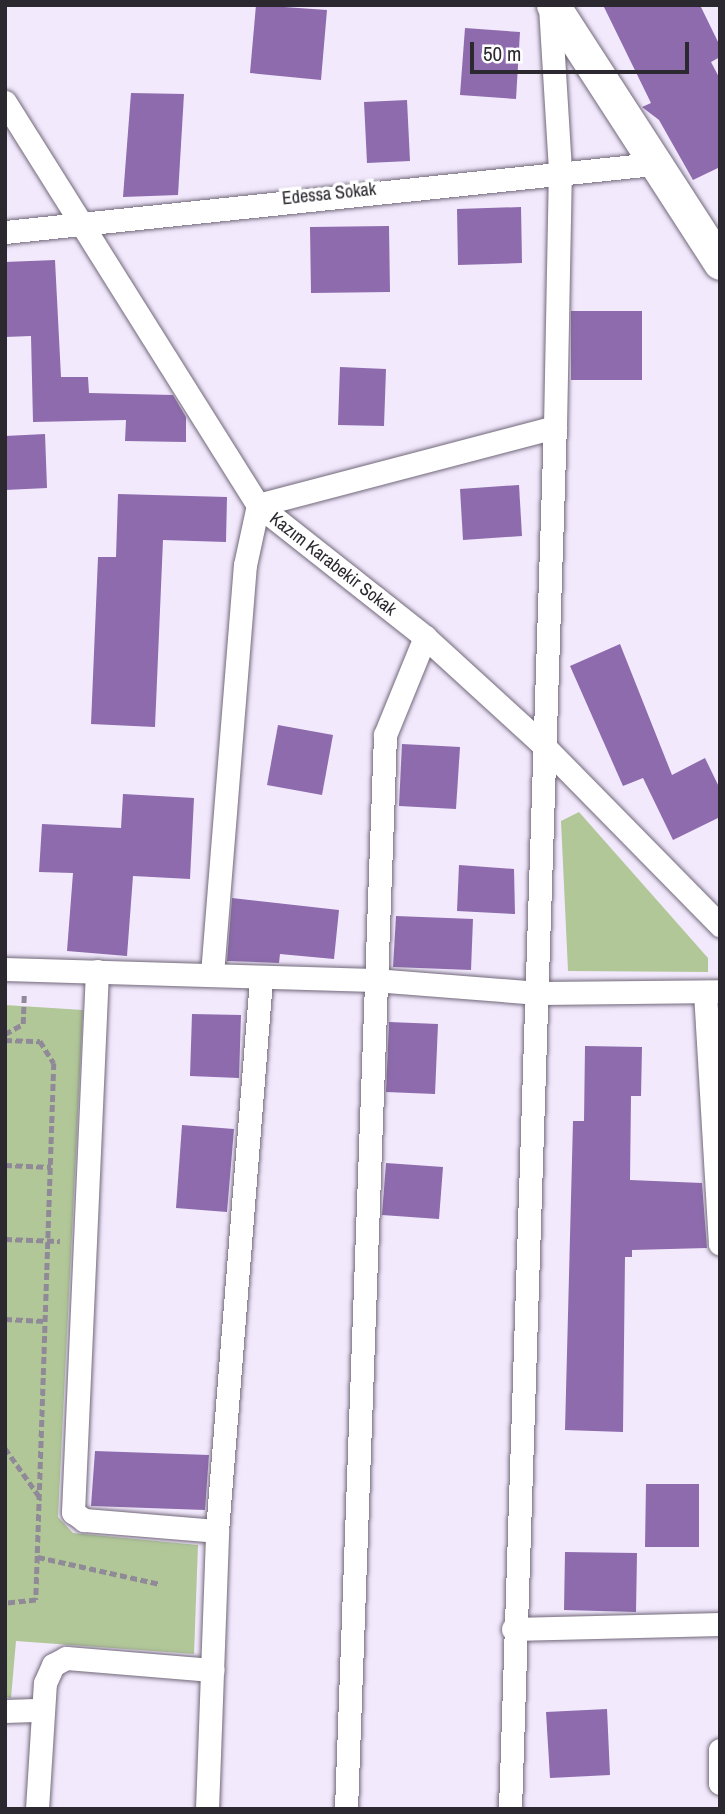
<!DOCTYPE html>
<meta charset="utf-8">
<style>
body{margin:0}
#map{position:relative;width:725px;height:1814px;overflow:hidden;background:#f2e9fd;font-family:"Archivo Narrow",sans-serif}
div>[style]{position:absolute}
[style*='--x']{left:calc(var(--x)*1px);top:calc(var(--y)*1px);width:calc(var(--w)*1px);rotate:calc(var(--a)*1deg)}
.green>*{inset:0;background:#b1c798}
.building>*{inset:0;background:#8d6bad}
.path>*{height:4.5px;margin-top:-2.25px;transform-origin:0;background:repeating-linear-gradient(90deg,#908a98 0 7px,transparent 0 10.5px)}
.roads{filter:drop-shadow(0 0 2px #716879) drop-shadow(0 0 2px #716879)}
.minor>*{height:23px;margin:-11.5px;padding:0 11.5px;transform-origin:11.5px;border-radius:11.5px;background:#fff}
.secondary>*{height:33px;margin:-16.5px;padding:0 16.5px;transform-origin:16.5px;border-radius:16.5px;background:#fff}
span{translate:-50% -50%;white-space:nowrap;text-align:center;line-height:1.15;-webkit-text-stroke:7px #fff;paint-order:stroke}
.street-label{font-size:18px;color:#2b282f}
.frame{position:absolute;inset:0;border:7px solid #2b282f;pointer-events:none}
.scale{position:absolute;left:470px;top:42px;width:219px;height:32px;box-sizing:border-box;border:4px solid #2b282f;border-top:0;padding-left:9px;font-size:21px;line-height:24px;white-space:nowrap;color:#2b282f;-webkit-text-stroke:5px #fff;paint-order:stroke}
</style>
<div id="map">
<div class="green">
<div style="clip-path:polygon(579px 812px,708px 958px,708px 972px,568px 971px,561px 821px)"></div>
<div style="clip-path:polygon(5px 1005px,83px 1010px,58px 1517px,73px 1533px,198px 1545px,194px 1654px,16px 1641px,11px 1698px,5px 1697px)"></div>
</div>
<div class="building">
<div style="clip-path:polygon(256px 5px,327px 10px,321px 80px,250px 73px)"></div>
<div style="clip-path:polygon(603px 5px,700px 5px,720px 46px,720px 57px,711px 62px,720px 79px,720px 167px,693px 180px,659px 120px,642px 107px,651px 103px)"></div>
<div style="clip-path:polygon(465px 28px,520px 32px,516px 99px,460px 95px)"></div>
<div style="clip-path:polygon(131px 93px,184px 94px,178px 195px,123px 197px)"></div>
<div style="clip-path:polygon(407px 100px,410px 161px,367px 163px,364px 102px)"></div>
<div style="clip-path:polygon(521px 207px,522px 263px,458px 265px,457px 209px)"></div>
<div style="clip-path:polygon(389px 226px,390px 292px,311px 293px,310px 227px)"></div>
<div style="clip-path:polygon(55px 260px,61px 377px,88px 377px,89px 393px,173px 395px,186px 417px,186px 442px,125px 441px,126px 420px,33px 422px,31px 336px,5px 337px,5px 262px)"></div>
<div style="clip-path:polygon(571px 311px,642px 311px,642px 380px,571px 380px)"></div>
<div style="clip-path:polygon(340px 367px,386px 369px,384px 426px,338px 425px)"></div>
<div style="clip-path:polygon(45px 434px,47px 488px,5px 490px,5px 436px)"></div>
<div style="clip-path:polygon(519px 485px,522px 536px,463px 540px,460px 489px)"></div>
<div style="clip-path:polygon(118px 494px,227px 497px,226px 542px,163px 540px,155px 727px,91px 724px,98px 557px,116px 557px)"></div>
<div style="clip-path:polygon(620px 644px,672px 775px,705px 758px,720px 789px,720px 817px,673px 840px,643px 778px,623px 786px,570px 666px)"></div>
<div style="clip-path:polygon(278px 725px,333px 735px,322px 795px,267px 785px)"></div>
<div style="clip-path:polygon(402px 744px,460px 747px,456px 809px,399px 806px)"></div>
<div style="clip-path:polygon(123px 794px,194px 798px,190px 879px,133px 876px,127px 956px,67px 951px,73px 873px,39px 872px,42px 824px,121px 828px)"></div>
<div style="clip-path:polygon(459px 865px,514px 869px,515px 914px,457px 911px)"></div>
<div style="clip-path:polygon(232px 898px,339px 910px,334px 959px,280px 954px,279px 963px,227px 961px)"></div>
<div style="clip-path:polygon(396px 916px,473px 919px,471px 970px,393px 967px)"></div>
<div style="clip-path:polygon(192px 1014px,241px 1015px,239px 1078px,190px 1076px)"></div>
<div style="clip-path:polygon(389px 1022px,438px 1024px,435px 1094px,386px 1092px)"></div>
<div style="clip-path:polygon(585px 1046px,642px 1047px,641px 1096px,631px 1096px,630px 1180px,702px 1183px,707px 1248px,632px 1250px,632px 1257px,625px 1257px,623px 1432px,565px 1430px,573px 1121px,584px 1121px)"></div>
<div style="clip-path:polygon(182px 1125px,234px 1129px,227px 1212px,176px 1208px)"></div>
<div style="clip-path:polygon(386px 1163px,443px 1167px,439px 1219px,382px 1215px)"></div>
<div style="clip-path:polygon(95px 1451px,209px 1455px,205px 1510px,91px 1506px)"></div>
<div style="clip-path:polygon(646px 1484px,699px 1484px,699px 1547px,645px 1547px)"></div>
<div style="clip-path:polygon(565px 1552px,637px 1553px,636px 1612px,564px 1610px)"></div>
<div style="clip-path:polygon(607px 1709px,610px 1775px,550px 1778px,546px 1712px)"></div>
</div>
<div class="path">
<div style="--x:5;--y:1034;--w:21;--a:-29"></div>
<div style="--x:23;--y:1024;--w:29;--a:-88"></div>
<div style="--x:5;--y:1040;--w:35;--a:2"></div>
<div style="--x:40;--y:1041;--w:26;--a:58"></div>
<div style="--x:54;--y:1063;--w:537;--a:91.92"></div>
<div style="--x:36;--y:1600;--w:31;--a:174"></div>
<div style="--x:5;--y:1165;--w:46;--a:2.5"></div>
<div style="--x:5;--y:1239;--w:55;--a:2.1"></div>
<div style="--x:5;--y:1319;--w:40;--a:2.9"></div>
<div style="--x:5;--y:1448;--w:59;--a:54.7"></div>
<div style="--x:38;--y:1557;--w:125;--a:12.5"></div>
</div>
<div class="roads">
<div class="minor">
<div style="--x:5;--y:102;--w:476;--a:57.9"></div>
<div style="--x:258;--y:505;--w:213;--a:38.3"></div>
<div style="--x:425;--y:637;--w:156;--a:42.4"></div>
<div style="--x:540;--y:742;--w:257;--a:45.5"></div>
<div style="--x:5;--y:232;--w:652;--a:-5.99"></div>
<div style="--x:5;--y:969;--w:369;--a:1.7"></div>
<div style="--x:374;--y:980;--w:168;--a:4.5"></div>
<div style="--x:541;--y:993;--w:179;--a:-0.6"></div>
<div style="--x:97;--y:971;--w:542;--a:92.54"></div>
<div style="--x:73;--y:1512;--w:14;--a:36"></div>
<div style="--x:84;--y:1520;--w:133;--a:4.7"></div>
<div style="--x:212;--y:974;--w:410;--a:-85.4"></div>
<div style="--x:245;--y:565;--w:61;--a:-77.8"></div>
<div style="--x:258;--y:505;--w:307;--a:-14.7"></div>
<div style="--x:705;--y:992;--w:252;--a:86.6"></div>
<div style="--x:513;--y:1629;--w:207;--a:-1.4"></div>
<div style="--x:5;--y:1711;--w:38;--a:-2"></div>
<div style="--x:720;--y:1750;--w:33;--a:90"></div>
<div style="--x:37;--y:1809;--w:126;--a:-86.4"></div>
<div style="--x:45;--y:1683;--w:20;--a:-66"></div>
<div style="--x:53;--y:1665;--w:15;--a:-28"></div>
<div style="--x:66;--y:1658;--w:147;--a:4.7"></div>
<div style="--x:207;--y:1809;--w:278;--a:-87.9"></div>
<div style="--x:217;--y:1531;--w:554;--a:-85.44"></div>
<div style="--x:346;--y:1809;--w:1075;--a:-87.92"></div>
<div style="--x:385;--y:735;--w:106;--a:-67.8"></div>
<div style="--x:510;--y:1809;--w:1383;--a:-88.14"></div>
<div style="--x:555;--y:427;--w:257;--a:-88.9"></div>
<div style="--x:560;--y:170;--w:165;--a:-93.5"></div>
</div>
<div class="secondary">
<div style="--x:553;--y:5;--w:307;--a:57.1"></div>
</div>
</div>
<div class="street-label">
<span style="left:329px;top:194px;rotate:-6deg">Edessa Sokak</span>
<span style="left:333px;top:564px;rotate:38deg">Kazım Karabekir Sokak</span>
</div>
<div class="frame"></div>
<div class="scale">50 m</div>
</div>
